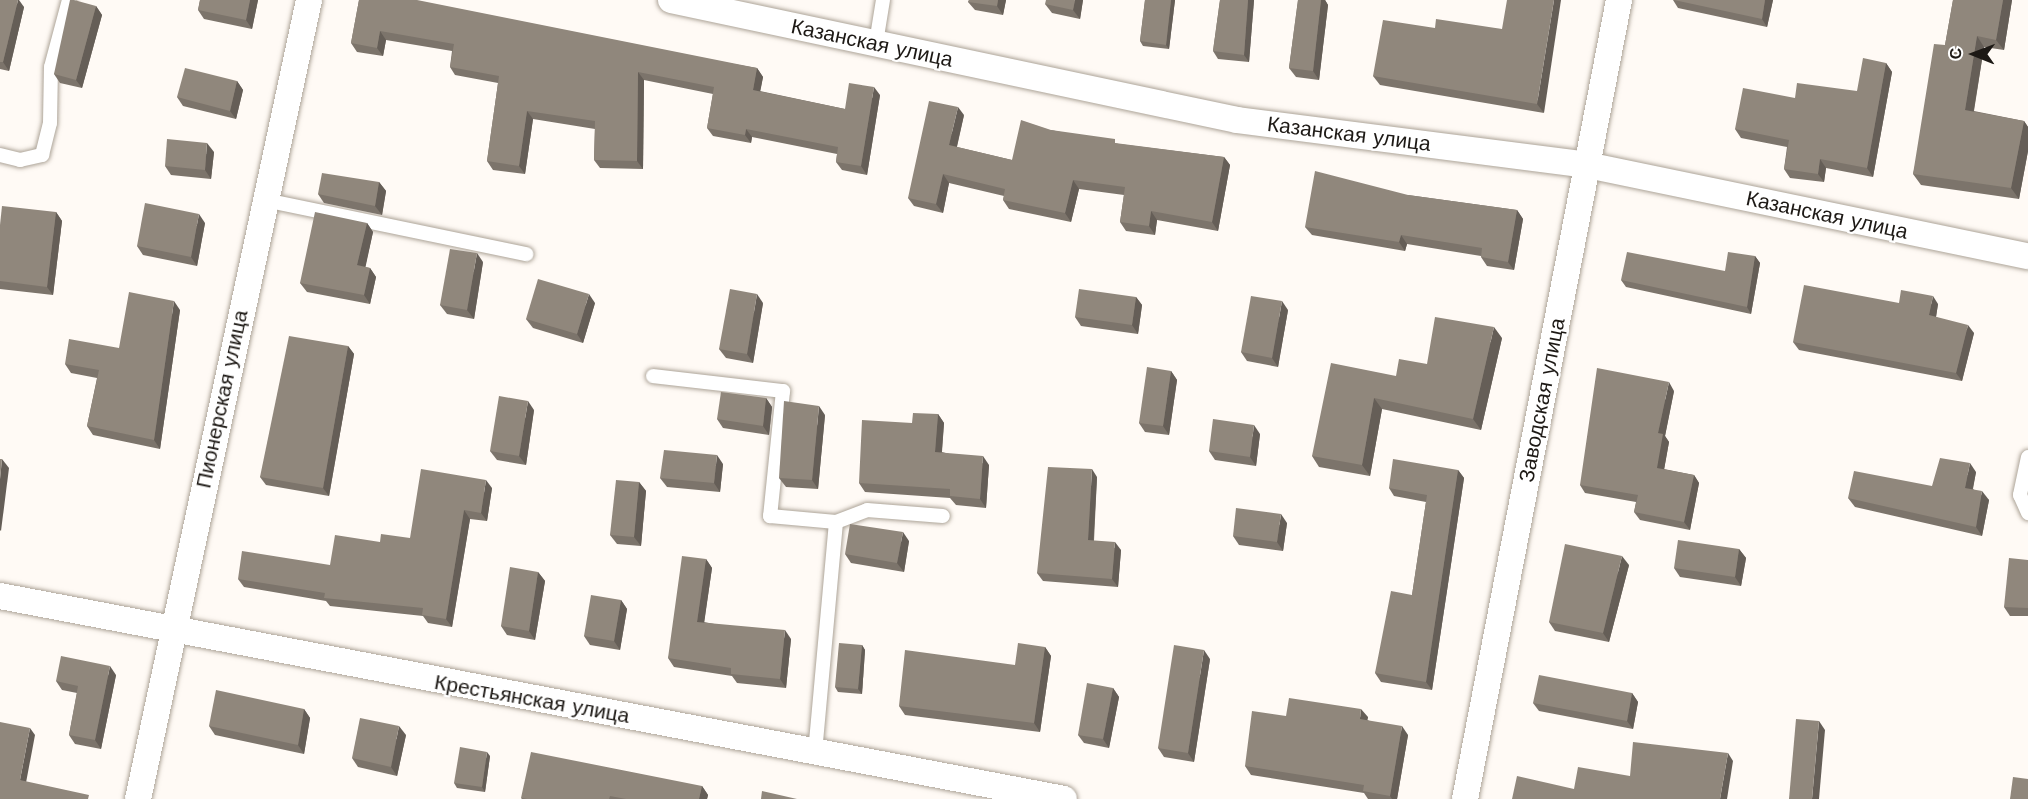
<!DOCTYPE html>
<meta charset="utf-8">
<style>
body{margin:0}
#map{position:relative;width:2028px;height:799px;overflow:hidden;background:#fffaf5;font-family:"Work Sans",sans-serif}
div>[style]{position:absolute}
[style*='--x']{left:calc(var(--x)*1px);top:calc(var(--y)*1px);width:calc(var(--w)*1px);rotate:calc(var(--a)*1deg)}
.roads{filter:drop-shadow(0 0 2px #ada498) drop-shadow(0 0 2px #ada498)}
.lane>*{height:14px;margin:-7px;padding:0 7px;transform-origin:7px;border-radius:7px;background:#fff}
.street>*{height:26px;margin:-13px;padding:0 13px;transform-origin:13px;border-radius:13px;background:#fff}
.wall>*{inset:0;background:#7c746b}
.shaded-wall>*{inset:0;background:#655e57}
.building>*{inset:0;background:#90877c}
span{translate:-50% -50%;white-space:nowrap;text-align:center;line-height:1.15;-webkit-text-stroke:4.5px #fff;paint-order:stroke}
.street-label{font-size:21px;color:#1d1915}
.north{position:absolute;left:1944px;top:24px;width:60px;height:60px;-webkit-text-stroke:4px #fff;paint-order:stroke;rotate:271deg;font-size:16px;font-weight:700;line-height:24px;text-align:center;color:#1d1915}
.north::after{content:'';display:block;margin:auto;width:21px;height:27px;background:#1d1915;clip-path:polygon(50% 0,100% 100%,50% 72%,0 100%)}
</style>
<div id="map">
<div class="roads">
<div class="lane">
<div style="--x:876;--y:43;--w:44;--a:-80.8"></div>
<div style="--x:0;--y:155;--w:21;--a:14"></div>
<div style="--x:20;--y:160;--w:23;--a:-13"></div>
<div style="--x:42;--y:155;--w:33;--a:-76"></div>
<div style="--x:50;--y:123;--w:56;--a:-89"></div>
<div style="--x:51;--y:67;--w:69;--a:-75"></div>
<div style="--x:265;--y:200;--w:267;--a:11.7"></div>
<div style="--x:653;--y:376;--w:131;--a:6.6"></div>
<div style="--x:783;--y:391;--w:126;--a:95.9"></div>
<div style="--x:770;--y:516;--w:66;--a:5.2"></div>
<div style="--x:836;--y:522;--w:231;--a:95.2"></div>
<div style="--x:2028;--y:457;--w:39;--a:102"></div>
<div style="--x:2020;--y:495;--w:20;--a:66"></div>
<div style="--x:836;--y:522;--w:33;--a:-21"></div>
<div style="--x:867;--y:510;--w:76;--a:4.5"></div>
</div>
<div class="street">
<div style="--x:671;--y:0;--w:579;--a:11.97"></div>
<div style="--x:1237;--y:120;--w:353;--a:7.3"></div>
<div style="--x:1587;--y:165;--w:450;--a:11.7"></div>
<div style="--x:0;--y:596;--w:1083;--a:10.8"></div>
<div style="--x:138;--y:799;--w:817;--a:-77.92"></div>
<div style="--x:1465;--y:799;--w:814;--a:-79.09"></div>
</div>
</div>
<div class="wall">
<div style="clip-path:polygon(0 0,24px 7px,9px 71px,0 69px)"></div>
<div style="clip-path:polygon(200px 0,258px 0,252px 29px,204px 19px,198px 10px)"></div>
<div style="clip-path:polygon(359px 0,757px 68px,763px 77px,760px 91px,845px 109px,880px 95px,867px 175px,842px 170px,836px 162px,837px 154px,752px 137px,751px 143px,713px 136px,707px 128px,713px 94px,644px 80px,643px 169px,600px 168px,594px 160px,595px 129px,533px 119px,525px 174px,493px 170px,487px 161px,498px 83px,455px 75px,450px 67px,452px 51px,386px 40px,383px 56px,357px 52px,351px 43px)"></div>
<div style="clip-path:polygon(969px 0,1006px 0,1003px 15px,975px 10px,968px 2px)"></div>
<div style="clip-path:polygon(1083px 0,1080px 19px,1052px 13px,1045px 4px)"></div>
<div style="clip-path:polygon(1145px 0,1175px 0,1169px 49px,1143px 46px,1140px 41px)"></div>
<div style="clip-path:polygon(1220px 0,1254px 0,1249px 62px,1218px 59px,1213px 51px)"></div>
<div style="clip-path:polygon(1298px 0,1325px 0,1328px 5px,1319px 80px,1296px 77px,1289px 68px)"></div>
<div style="clip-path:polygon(1673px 0,1773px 0,1767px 27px,1678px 8px)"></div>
<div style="clip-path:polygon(1953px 0,2012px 0,2004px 50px,1984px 47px,1974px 111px,2024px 121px,2028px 127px,2028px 151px,2019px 199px,1921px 185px,1913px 174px,1945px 45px)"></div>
<div style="clip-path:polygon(96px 6px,102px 15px,82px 88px,60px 83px,54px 74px)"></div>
<div style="clip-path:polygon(1435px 28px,1502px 29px,1544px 113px,1380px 85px,1373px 76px)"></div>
<div style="clip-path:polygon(1886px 63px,1892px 72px,1873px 177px,1826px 168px,1824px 182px,1790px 178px,1784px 169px,1787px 147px,1741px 138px,1735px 129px,1795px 98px,1857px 91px)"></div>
<div style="clip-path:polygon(237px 81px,243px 90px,236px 119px,183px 106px,177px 97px)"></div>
<div style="clip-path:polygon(964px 115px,957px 147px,1012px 160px,1051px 130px,1119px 144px,1224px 157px,1230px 165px,1218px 231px,1157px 220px,1155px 235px,1126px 231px,1120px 222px,1124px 195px,1079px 189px,1071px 222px,1009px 209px,1003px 200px,1004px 196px,949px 183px,943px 213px,914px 206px,908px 198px)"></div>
<div style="clip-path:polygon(214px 152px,211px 179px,171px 175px,165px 166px)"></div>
<div style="clip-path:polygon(379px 182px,386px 191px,382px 215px,324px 203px,318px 194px)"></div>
<div style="clip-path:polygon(1408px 195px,1517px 210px,1523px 219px,1514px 270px,1487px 266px,1481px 257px,1481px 256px,1407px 244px,1405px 251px,1312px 235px,1305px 227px)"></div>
<div style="clip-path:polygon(56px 212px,62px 221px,53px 295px,0 289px,0 225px)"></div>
<div style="clip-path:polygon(205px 223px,197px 266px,143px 255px,137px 246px)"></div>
<div style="clip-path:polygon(367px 223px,373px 232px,365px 267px,370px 268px,376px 277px,370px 304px,307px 292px,300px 283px)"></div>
<div style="clip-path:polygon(1755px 256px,1760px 263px,1751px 314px,1626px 287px,1621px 280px,1725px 271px)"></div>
<div style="clip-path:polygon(483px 262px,474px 319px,447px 314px,440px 305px)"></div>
<div style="clip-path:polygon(1136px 297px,1142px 305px,1138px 334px,1081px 326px,1075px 317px)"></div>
<div style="clip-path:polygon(595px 303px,583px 343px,533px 328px,526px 319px)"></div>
<div style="clip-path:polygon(763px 303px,753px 363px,726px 358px,719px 349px)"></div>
<div style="clip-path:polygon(1899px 303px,1938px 304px,1936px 317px,1974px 333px,1962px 381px,1799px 350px,1793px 342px)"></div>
<div style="clip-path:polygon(180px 310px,160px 449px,93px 435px,87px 426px,97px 378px,71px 373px,65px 364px,119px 348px)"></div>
<div style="clip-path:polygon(1288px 310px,1278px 367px,1247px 361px,1241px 352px)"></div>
<div style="clip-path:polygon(1502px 338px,1481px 430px,1382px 409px,1370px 476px,1319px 467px,1312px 456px,1396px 376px)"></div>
<div style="clip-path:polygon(348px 346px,354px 354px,329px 496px,266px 485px,260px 477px)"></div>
<div style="clip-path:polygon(1171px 371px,1177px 380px,1169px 435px,1145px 432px,1139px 423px)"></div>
<div style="clip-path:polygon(1674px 391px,1665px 436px,1669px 442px,1664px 469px,1694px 475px,1699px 483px,1690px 530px,1640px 520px,1634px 512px,1636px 502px,1585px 493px,1580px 485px)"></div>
<div style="clip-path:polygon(766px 398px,772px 407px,769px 435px,723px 428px,717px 419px)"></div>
<div style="clip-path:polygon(534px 410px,526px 465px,497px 460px,490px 451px)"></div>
<div style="clip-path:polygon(938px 414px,944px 423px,942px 452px,989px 465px,986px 508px,956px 505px,950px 498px,865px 492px,859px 483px,912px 423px)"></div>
<div style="clip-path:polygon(825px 415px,818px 489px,786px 487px,779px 478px)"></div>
<div style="clip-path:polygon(1260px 434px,1256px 466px,1215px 460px,1209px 451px)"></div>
<div style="clip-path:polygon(723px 464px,720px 492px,667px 487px,660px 478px)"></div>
<div style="clip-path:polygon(1458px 470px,1464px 478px,1432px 690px,1381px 682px,1375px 673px,1412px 595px,1426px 502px,1394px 496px,1389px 488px)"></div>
<div style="clip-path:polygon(1976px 472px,1973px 489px,1989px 500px,1982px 536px,1855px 507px,1848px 498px,1932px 486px)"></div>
<div style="clip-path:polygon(1097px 477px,1094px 541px,1121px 550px,1118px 587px,1043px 581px,1037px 573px)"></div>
<div style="clip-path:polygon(639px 482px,646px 491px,641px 546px,617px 544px,610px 535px)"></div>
<div style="clip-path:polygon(492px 488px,487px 521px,470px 519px,452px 627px,428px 623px,423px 616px,330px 606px,326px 601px,244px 587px,238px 579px,330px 565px,410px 538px)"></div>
<div style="clip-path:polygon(1287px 523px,1283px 551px,1239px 545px,1233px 536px)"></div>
<div style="clip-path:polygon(909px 541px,904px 572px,851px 563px,845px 554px)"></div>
<div style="clip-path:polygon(1739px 549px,1746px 558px,1741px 586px,1680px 577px,1674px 568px)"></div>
<div style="clip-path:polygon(706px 559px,712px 568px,704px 622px,791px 639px,786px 688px,737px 683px,732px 676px,674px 667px,668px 658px)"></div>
<div style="clip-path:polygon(2028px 560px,2028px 616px,2010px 616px,2004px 607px)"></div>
<div style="clip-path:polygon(1629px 565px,1609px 642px,1555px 631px,1549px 622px)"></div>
<div style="clip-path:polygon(538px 572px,545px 581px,535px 640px,507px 635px,501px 626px)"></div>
<div style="clip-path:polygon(621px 600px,627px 609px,620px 650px,590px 645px,584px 636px)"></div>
<div style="clip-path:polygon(862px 645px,865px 650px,862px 694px,838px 692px,835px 687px)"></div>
<div style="clip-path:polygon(1045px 647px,1051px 656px,1040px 732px,905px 715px,899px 706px,1015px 665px)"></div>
<div style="clip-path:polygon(1210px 659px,1194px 762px,1164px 757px,1158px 748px)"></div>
<div style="clip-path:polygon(116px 675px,101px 749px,75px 744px,69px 735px,77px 693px,62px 690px,56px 681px)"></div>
<div style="clip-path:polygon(1113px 688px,1119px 697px,1109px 748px,1084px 743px,1078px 735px)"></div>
<div style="clip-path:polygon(1632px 693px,1638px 702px,1633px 729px,1539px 711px,1533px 703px)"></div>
<div style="clip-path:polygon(304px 709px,310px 718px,304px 754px,215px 735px,209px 726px)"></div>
<div style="clip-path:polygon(1286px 716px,1368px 717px,1367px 720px,1408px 735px,1397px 799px,1368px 799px,1364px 793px,1251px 775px,1245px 766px)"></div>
<div style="clip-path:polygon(406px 735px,397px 776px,358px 767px,352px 758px)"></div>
<div style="clip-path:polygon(490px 756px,485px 792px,457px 788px,454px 783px)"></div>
<div style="clip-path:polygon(702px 786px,708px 795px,707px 799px,522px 799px,521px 798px)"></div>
</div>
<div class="shaded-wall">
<div style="clip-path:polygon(18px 0,19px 0,24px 7px,9px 71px,3px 62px)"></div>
<div style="clip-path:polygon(250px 0,258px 0,252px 29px,246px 20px)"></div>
<div style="clip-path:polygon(998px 0,1006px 0,1003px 15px,997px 6px)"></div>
<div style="clip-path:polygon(1075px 0,1083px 0,1080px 19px,1073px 10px)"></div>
<div style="clip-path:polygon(1171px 0,1175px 0,1169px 49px,1166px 45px)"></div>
<div style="clip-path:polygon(1248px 0,1254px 0,1249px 62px,1244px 55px)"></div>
<div style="clip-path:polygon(1321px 0,1325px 0,1328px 5px,1319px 80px,1313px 71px)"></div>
<div style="clip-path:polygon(1554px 0,1561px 0,1544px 113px,1537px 104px)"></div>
<div style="clip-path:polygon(1765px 0,1773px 0,1767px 27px,1762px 19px)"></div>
<div style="clip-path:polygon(2003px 0,2012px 0,2004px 50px,1996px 40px)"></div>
<div style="clip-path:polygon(96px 6px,102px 15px,82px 88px,76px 80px)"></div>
<div style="clip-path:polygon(380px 31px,386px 40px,383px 56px,377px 48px)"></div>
<div style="clip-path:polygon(1977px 36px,1984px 47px,1972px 121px,1965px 110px)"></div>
<div style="clip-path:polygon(1886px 63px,1892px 72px,1873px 177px,1867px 168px)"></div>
<div style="clip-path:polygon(757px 68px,763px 77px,759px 98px,753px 90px)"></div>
<div style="clip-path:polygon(638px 72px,644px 80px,643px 169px,637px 161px)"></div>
<div style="clip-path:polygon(237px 81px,243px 90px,236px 119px,230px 111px)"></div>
<div style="clip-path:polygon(874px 87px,880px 95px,867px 175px,861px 166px)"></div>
<div style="clip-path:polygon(958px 107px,964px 115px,955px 154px,949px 145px)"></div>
<div style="clip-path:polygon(527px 111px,533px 119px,525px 174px,519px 166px)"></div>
<div style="clip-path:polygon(2024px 121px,2028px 127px,2028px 151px,2019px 199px,2011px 188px)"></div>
<div style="clip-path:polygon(746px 129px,752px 137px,751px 143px,745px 135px)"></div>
<div style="clip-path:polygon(207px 143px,214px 152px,211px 179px,205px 170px)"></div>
<div style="clip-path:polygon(1224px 157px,1230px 165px,1218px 231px,1212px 222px)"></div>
<div style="clip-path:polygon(1820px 159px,1826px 168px,1824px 182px,1818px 174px)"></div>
<div style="clip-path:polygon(943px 174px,949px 183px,943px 213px,936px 204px)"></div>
<div style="clip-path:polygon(1073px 180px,1079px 189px,1071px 222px,1065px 213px)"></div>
<div style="clip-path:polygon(379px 182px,386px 191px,382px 215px,375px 206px)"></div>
<div style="clip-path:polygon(1517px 210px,1523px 219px,1514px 270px,1508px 262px)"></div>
<div style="clip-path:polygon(1151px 211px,1157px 220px,1155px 235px,1149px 226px)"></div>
<div style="clip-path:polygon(56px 212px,62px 221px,53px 295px,47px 287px)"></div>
<div style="clip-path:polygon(199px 214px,205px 223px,197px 266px,191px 257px)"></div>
<div style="clip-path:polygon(367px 223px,373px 232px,364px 274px,357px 265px)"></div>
<div style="clip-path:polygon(1401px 235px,1407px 244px,1405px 251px,1399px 242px)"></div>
<div style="clip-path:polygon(477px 253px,483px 262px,474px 319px,467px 310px)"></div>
<div style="clip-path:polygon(1755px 256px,1760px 263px,1751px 314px,1747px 307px)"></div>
<div style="clip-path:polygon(370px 268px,376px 277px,370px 304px,364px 295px)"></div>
<div style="clip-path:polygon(589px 294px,595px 303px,583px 343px,577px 334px)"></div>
<div style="clip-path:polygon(757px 294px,763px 303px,753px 363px,747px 354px)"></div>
<div style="clip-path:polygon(1933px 296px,1938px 304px,1935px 323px,1929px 315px)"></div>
<div style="clip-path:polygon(1136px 297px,1142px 305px,1138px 334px,1132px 325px)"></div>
<div style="clip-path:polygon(174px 301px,180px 310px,160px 449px,154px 440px)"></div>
<div style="clip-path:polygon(1282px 301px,1288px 310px,1278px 367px,1272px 358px)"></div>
<div style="clip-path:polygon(1968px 325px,1974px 333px,1962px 381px,1956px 373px)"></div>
<div style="clip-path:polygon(1494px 327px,1502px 338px,1481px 430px,1473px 419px)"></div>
<div style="clip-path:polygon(348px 346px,354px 354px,329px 496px,323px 488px)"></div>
<div style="clip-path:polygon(1171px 371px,1177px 380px,1169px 435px,1163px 426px)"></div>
<div style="clip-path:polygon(1669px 382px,1674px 391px,1665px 436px,1669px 442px,1663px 476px,1657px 468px,1658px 433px)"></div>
<div style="clip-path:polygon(766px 398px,772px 407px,769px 435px,763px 426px)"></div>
<div style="clip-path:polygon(1374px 398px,1382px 409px,1370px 476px,1362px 465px)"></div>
<div style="clip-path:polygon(528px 401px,534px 410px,526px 465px,519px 456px)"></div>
<div style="clip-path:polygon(819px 406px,825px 415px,818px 489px,812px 480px)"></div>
<div style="clip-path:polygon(938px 414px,944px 423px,941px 461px,935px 452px)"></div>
<div style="clip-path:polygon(1254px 425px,1260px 434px,1256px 466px,1250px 457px)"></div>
<div style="clip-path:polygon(717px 455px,723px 464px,720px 492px,714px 483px)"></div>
<div style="clip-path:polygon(983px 456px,989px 465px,986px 508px,980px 499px)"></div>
<div style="clip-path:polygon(2px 459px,9px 468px,1px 531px,0 530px,0 479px)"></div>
<div style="clip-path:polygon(1970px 463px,1976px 472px,1971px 497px,1965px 488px)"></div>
<div style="clip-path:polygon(1092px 469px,1097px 477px,1093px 548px,1088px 540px)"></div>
<div style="clip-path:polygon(1458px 470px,1464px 478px,1432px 690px,1426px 682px)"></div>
<div style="clip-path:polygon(1694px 475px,1699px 483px,1690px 530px,1684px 522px)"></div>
<div style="clip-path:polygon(486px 480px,492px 488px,487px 521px,481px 513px)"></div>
<div style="clip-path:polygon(639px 482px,646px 491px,641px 546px,634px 537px)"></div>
<div style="clip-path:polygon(1982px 491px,1989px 500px,1982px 536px,1976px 527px)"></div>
<div style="clip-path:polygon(464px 510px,470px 519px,452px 627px,446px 619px)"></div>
<div style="clip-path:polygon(1281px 514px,1287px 523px,1283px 551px,1277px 542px)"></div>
<div style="clip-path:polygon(903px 532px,909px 541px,904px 572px,897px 563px)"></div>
<div style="clip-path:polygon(1115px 542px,1121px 550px,1118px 587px,1112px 579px)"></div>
<div style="clip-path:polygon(1739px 549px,1746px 558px,1741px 586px,1735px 577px)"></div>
<div style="clip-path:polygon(1622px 556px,1629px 565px,1609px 642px,1603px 633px)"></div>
<div style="clip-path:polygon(706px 559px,712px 568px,703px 631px,697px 622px)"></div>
<div style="clip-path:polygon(538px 572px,545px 581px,535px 640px,529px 631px)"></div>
<div style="clip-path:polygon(621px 600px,627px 609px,620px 650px,614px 641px)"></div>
<div style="clip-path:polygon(785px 630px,791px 639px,786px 688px,780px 679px)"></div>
<div style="clip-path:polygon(862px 645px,865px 650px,862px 694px,858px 689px)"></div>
<div style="clip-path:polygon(1045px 647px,1051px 656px,1040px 732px,1034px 723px)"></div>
<div style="clip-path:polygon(1204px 650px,1210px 659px,1194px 762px,1188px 753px)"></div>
<div style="clip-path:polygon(110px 666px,116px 675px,101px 749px,95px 740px)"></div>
<div style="clip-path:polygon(1113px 688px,1119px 697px,1109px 748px,1103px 739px)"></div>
<div style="clip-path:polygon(1632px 693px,1638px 702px,1633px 729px,1627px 721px)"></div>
<div style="clip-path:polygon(304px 709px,310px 718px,304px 754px,298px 745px)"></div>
<div style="clip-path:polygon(1361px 709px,1368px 717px,1366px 728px,1360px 719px)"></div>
<div style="clip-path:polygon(1819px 721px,1825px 730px,1819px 799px,1812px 799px)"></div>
<div style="clip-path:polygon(399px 726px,406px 735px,397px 776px,391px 767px)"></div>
<div style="clip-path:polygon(1402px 726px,1408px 735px,1397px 799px,1392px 799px,1390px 796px)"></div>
<div style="clip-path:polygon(30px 728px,35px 735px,25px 788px,20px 780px)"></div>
<div style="clip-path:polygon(487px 752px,490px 756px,485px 792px,482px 787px)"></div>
<div style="clip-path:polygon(1728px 753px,1733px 761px,1727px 799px,1720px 799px)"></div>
<div style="clip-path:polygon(702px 786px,708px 795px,707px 799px,699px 799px)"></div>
</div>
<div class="building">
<div style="clip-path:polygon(0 0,18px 0,3px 62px,0 62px)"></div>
<div style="clip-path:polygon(70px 0,74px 0,96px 6px,76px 80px,54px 74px)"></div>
<div style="clip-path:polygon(200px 0,250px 0,246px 20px,198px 10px)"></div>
<div style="clip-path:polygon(359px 0,417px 0,757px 68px,753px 90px,845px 109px,849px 83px,874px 87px,861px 166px,836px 162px,838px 147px,746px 129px,745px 135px,707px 128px,714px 87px,638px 72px,637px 161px,594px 160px,595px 121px,527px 111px,519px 166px,487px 161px,499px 76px,450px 67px,454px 44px,380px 31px,377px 48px,351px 43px)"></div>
<div style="clip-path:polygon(969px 0,998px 0,997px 6px,968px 2px)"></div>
<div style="clip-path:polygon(1046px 0,1075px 0,1073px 10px,1045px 4px)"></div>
<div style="clip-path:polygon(1145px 0,1171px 0,1166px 45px,1140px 41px)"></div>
<div style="clip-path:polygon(1220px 0,1248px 0,1244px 55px,1213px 51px)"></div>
<div style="clip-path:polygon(1298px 0,1321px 0,1313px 71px,1289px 68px)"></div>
<div style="clip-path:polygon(1507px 0,1554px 0,1537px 104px,1373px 76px,1383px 20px,1435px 28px,1436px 19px,1502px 29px)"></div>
<div style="clip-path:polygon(1674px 0,1765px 0,1762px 19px)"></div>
<div style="clip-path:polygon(1953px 0,2003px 0,1996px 40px,1977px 36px,1965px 110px,2024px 121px,2011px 188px,1913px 174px,1934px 44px,1945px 45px)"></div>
<div style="clip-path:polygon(1863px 58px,1886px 63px,1867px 168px,1820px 159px,1818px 174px,1784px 169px,1789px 140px,1735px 129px,1743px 88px,1795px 98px,1797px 83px,1857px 91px)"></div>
<div style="clip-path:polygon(185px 68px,237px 81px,230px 111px,177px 97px)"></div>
<div style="clip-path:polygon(929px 101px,958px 107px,949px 145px,1012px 160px,1021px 120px,1051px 130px,1115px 139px,1115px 143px,1224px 157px,1212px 222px,1151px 211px,1149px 226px,1120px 222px,1125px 187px,1073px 180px,1065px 213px,1003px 200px,1005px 189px,943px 174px,936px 204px,908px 198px)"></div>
<div style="clip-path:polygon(167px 139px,207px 143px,205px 170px,165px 166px)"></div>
<div style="clip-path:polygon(1315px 171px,1408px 195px,1517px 210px,1508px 262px,1481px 257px,1482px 248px,1401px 235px,1399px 242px,1305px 227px)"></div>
<div style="clip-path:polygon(322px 173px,379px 182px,375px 206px,318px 194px)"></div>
<div style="clip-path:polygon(145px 203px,199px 214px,191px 257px,137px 246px)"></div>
<div style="clip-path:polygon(2px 206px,56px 212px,47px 287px,0 281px,0 225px)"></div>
<div style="clip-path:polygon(315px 212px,367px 223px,357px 265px,370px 268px,364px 295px,300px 283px)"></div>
<div style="clip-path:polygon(450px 249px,477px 253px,467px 310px,440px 305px)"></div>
<div style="clip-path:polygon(1627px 252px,1725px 271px,1728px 252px,1755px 256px,1747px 307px,1621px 280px)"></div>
<div style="clip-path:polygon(538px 279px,589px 294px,577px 334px,526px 319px)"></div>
<div style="clip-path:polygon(1804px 285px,1899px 303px,1901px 290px,1933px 296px,1929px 315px,1968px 325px,1956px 373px,1793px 342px)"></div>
<div style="clip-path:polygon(730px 289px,757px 294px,747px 354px,719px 349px)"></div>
<div style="clip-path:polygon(1079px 289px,1136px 297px,1132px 325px,1075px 317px)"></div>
<div style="clip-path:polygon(129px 292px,174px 301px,154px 440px,87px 426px,99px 370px,65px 364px,69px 339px,119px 348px)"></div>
<div style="clip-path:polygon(1251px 296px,1282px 301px,1272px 358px,1241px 352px)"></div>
<div style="clip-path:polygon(1435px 317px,1494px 327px,1473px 419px,1374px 398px,1362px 465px,1312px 456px,1331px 363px,1396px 376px,1399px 359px,1427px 364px)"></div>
<div style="clip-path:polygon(289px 336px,348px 346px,323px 488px,260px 477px)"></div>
<div style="clip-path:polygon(1147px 367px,1171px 371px,1163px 426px,1139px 423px)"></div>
<div style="clip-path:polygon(1597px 368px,1669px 382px,1658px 433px,1663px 434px,1657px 468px,1694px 475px,1684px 522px,1634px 512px,1638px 495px,1580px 485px)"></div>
<div style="clip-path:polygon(721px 392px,766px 398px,763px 426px,717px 419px)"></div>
<div style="clip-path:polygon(499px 396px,528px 401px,519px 456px,490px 451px)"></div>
<div style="clip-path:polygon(784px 401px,819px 406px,812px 480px,779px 478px)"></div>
<div style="clip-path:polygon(913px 413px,938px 414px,935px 452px,983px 456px,980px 499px,950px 496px,950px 489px,859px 483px,862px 420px,912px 423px)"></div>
<div style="clip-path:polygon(1213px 419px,1254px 425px,1250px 457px,1209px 451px)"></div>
<div style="clip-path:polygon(664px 450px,717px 455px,714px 483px,660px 478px)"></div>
<div style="clip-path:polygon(1940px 458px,1970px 463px,1965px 488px,1982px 491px,1976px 527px,1848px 498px,1854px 471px,1932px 486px)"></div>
<div style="clip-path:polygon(0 459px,2px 459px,0 479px)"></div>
<div style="clip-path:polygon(1393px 459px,1458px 470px,1426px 682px,1375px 673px,1391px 591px,1412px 595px,1427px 495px,1389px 488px)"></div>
<div style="clip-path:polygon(1048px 467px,1092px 469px,1088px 540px,1115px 542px,1112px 579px,1037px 573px)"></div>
<div style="clip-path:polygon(421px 469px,486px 480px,481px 513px,464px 510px,446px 619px,422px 615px,423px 608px,324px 598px,325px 593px,238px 579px,242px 551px,330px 565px,335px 535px,380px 542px,381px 534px,410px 538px)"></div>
<div style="clip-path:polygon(616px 480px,639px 482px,634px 537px,610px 535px)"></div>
<div style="clip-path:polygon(1236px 508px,1281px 514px,1277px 542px,1233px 536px)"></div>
<div style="clip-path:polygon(850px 524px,903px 532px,897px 563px,845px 554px)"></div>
<div style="clip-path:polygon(1678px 540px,1739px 549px,1735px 577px,1674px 568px)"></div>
<div style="clip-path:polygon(1565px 544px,1622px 556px,1603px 633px,1549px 622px)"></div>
<div style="clip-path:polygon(682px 556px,706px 559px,697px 622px,785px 630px,780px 679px,731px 674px,731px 668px,668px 658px)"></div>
<div style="clip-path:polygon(2009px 558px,2028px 560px,2028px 608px,2004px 607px)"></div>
<div style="clip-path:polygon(510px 567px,538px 572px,529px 631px,501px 626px)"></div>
<div style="clip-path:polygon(591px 595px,621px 600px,614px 641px,584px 636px)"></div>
<div style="clip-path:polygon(839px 643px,862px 645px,858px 689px,835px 687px)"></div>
<div style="clip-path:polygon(1018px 643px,1045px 647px,1034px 723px,899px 706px,905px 650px,1015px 665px)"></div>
<div style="clip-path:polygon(1174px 645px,1204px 650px,1188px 753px,1158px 748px)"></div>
<div style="clip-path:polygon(61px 656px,110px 666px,95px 740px,69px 735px,78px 686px,56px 681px)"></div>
<div style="clip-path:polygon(1539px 675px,1632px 693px,1627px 721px,1533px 703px)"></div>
<div style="clip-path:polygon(1087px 683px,1113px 688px,1103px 739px,1078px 735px)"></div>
<div style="clip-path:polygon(216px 690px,304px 709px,298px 745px,209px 726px)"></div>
<div style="clip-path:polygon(1289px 698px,1361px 709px,1360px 719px,1402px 726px,1390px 796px,1363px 791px,1364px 785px,1245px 766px,1252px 711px,1286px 716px)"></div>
<div style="clip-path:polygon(360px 718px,399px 726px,391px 767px,352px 758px)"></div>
<div style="clip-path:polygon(1796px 719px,1819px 721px,1812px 799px,1789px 799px)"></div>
<div style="clip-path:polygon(0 722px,30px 728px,20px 780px,89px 795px,88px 799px,0 799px)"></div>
<div style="clip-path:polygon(1633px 742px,1728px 753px,1720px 799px,1512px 799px,1517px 776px,1574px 789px,1578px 767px,1630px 776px)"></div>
<div style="clip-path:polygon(460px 747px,487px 752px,482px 787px,454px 783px)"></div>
<div style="clip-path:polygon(531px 752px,702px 786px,699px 799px,626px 799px,610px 796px,609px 799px,527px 799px,521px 798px)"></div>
<div style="clip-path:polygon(2013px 777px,2028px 779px,2028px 799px,2010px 799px)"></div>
<div style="clip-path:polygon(762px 791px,797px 799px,761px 799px)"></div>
</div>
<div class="street-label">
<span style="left:872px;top:43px;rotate:12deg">Казанская улица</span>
<span style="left:1349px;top:134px;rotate:7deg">Казанская улица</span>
<span style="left:1827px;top:215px;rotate:12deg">Казанская улица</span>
<span style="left:222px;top:399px;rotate:-78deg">Пионерская улица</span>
<span style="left:1542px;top:400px;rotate:-79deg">Заводская улица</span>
<span style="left:532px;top:699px;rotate:10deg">Крестьянская улица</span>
</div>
<div class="north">С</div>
</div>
